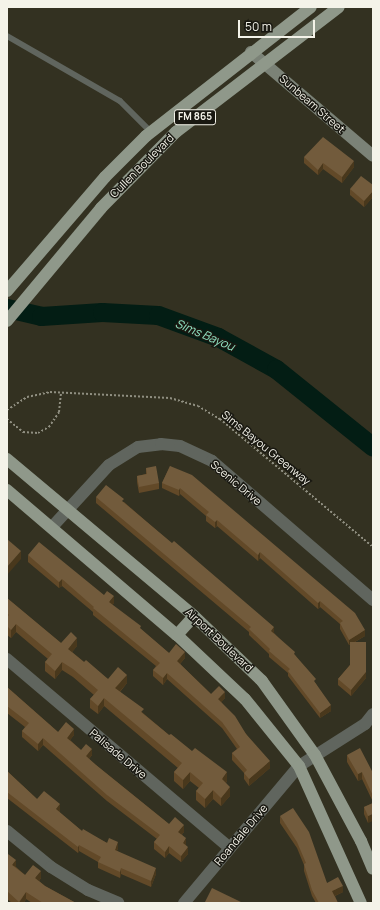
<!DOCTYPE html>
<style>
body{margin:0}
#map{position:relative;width:380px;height:910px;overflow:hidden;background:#333121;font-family:Manrope,sans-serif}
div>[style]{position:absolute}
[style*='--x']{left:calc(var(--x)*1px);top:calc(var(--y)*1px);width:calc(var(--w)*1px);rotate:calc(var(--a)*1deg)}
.river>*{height:19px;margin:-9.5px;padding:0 9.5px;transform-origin:9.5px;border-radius:9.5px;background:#031d14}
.path>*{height:2px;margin-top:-1px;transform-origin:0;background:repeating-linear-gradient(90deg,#8f8e80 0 2px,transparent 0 4px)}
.lane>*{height:6px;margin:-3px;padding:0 3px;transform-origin:3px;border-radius:3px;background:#60655e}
.street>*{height:12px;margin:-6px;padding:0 6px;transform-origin:6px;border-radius:6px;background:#60655e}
.secondary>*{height:12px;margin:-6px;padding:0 6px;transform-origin:6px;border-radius:6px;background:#7b8277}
.primary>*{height:12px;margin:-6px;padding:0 6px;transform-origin:6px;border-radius:6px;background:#8f988a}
.wall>*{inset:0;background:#624928}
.shaded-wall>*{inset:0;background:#49381c}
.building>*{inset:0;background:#725b3c}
span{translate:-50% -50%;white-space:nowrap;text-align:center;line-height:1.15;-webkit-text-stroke:3px #191811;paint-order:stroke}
.shield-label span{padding:1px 3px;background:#191811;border:1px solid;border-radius:3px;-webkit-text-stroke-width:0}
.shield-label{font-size:10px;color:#f4f3e9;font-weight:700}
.street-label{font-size:11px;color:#f4f3e9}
.water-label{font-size:12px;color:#8fe1c1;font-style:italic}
.frame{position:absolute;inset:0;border:8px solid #f4f3e9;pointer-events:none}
.scale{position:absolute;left:238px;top:20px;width:77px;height:18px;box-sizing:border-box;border:2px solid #f4f3e9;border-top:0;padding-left:5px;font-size:12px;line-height:14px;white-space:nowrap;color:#f4f3e9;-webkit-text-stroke:3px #191811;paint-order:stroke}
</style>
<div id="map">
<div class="river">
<div style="--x:7;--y:308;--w:35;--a:13"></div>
<div style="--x:41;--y:316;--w:61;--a:-3.8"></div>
<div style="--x:102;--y:312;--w:56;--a:3.1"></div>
<div style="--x:158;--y:315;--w:64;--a:20.1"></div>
<div style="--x:218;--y:337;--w:66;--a:28.9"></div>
<div style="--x:276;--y:369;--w:124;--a:38.8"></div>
</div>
<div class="path">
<div style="--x:7;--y:410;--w:24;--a:-33"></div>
<div style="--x:27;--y:397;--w:24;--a:-12"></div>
<div style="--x:50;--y:392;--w:120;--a:2.9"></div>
<div style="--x:170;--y:398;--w:29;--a:16"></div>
<div style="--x:198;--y:406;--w:26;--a:31"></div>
<div style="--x:220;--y:419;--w:199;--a:39.9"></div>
<div style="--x:7;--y:419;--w:21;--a:39"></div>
<div style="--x:23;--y:432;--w:15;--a:4"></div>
<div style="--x:38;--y:433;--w:13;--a:-29"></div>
<div style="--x:49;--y:427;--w:18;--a:-56"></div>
<div style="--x:59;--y:412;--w:19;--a:-84"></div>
</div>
<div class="lane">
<div style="--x:7;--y:36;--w:130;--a:29.9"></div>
<div style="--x:120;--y:101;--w:44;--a:45"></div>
</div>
<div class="street">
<div style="--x:52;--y:527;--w:84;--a:-47.4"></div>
<div style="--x:109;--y:465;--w:34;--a:-32"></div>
<div style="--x:138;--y:447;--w:23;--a:-7"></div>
<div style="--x:161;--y:444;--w:19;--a:6"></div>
<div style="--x:180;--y:446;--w:35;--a:25"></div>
<div style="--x:212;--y:461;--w:213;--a:40.8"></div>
<div style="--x:7;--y:659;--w:292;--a:40.3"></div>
<div style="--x:7;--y:831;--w:57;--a:39.3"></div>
<div style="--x:51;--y:867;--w:44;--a:31.9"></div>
<div style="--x:88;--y:890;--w:33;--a:23"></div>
<div style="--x:184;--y:903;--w:179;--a:-50"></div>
<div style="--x:299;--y:766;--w:78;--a:-32.5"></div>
<div style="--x:365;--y:724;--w:13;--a:-51"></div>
</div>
<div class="secondary">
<div style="--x:251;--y:52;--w:160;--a:40.4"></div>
</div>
<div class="primary">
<div style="--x:7;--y:291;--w:150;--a:-49.3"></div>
<div style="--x:105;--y:177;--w:58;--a:-45"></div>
<div style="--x:146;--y:136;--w:209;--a:-38"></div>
<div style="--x:7;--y:321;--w:147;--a:-50.2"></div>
<div style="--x:101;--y:208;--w:107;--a:-45.4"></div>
<div style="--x:176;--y:132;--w:205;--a:-37.5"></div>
<div style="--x:7;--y:459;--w:244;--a:40"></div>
<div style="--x:194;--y:616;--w:94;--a:43.7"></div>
<div style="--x:262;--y:681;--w:91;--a:54.4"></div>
<div style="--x:315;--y:755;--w:98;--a:61.9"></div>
<div style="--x:361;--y:841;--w:30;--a:67"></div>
<div style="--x:7;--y:490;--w:223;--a:40.5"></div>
<div style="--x:177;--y:635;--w:93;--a:43.3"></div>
<div style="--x:245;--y:699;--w:86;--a:51.1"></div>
<div style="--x:299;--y:766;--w:150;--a:65.7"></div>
<div style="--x:177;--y:635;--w:25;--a:-48"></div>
</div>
<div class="wall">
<div style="clip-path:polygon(304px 157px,354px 167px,342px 183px,323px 169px,318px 175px,304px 163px)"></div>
<div style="clip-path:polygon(373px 185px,373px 197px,364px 207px,350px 195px,350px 189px)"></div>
<div style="clip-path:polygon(170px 466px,365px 636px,355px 642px,366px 678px,351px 696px,338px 685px,338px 679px,350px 665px,350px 645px,349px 645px,340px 629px,340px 624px,320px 607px,318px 609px,260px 558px,258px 561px,217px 526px,215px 528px,206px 521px,206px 516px,180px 494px,179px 496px,162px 488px,162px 483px)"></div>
<div style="clip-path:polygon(146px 468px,159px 483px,159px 489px,139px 493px,137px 482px,137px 476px,146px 474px)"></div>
<div style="clip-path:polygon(96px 497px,124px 502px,274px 633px,295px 655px,316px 684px,331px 711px,320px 718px,288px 676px,288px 673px,269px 657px,269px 654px,249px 635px,249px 632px,96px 503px)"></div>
<div style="clip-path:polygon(28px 555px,114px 603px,112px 605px,169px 653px,185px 658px,180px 664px,211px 694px,225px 698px,221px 702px,246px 734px,270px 768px,249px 786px,244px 779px,244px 773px,232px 760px,232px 753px,237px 749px,222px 728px,167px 679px,163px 685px,153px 676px,153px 670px,156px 666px,93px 615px,93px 612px,62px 586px,59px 588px,28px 562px)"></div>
<div style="clip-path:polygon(7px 598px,61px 643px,77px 646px,72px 652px,84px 662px,108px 679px,127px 683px,120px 692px,144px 714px,169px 735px,227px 781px,226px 783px,230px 796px,221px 806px,213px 799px,205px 808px,196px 800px,196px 791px,199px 788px,190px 781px,183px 789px,174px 781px,174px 772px,178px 768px,104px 706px,98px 714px,90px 708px,90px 699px,94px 695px,73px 677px,62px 670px,55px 679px,45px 671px,45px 662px,48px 659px,16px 632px,11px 638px,7px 635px)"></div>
<div style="clip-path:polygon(7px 687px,58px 732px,74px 735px,70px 740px,81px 750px,92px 755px,89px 759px,96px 765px,169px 824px,184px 832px,182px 834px,186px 845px,188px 854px,181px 862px,169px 853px,165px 858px,154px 849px,154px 842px,157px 839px,107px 801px,43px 745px,38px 751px,22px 737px,22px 731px,25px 727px,7px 713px)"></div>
<div style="clip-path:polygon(347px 755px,373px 773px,373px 802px,362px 779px,358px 781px,347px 762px)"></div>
<div style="clip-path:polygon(7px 771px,37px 799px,60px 811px,59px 812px,82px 831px,118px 848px,117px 851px,156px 874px,151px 887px,121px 874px,120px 878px,98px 868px,98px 862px,79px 851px,78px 853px,7px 798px)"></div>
<div style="clip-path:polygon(373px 803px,368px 823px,364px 814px,364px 807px)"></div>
<div style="clip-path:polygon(280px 816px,327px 883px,343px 892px,335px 896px,338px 903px,316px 903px,312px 896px,304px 871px,304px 865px,297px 848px,280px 823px)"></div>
<div style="clip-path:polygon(7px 856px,16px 867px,25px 875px,41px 878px,39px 881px,45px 886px,76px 903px,32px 903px,26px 899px,24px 903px,12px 903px,7px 899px)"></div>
</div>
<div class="shaded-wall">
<div style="clip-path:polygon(354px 161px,354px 167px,342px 183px,342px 177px)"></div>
<div style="clip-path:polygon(323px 163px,323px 169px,318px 175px,318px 170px)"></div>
<div style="clip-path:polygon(373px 191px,373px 197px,364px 207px,364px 201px)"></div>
<div style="clip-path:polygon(180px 488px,180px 494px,179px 496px,179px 490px)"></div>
<div style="clip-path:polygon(217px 520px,217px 526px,215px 528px,215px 522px)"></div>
<div style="clip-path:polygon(21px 551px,21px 559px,7px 575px,7px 567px)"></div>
<div style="clip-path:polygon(260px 552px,260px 558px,258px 561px,258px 555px)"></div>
<div style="clip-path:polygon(62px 579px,62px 586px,59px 588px,59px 582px)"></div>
<div style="clip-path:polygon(114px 596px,114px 603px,109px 609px,109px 602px)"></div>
<div style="clip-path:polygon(320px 601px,320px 607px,318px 609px,318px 603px)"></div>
<div style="clip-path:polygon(16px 624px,16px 632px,11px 638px,11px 630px)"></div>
<div style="clip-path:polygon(274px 627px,274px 633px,271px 637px,271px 631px)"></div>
<div style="clip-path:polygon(365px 630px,365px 636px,349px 645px,349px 640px)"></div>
<div style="clip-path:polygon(77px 638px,77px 646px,68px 657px,68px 649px)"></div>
<div style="clip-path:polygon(366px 642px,366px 678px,351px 696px,351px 690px)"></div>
<div style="clip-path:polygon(185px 652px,185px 658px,177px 667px,177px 661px)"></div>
<div style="clip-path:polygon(62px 662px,62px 670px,55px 679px,55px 671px)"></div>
<div style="clip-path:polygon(167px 673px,167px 679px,163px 685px,163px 678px)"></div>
<div style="clip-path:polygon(127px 675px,127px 683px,115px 697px,115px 688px)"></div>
<div style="clip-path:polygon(225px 692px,225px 698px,218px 706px,218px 699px)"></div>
<div style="clip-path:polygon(104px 698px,104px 706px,98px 714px,98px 706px)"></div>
<div style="clip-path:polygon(331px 705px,331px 711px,320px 718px,320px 713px)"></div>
<div style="clip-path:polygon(74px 729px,74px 735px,67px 744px,67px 738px)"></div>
<div style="clip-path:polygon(43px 738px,43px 745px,38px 751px,38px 744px)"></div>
<div style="clip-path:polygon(92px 749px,92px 755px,86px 762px,86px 756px)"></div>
<div style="clip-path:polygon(270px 761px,270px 768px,249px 786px,249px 779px)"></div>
<div style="clip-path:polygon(190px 772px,190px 781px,183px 789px,183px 780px)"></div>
<div style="clip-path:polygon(227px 772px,227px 781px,222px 788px,222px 779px)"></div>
<div style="clip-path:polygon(362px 772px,362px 779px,358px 781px,358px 774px)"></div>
<div style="clip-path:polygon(230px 787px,230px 796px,221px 806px,221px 798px)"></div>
<div style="clip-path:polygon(213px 790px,213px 799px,205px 808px,205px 799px)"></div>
<div style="clip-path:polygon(60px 804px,60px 811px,56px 815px,56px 809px)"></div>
<div style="clip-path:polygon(373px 814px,373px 821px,368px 823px,368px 816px)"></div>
<div style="clip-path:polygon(184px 825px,184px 832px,178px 838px,178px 832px)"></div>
<div style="clip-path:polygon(186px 838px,186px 845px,183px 849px,183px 843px)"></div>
<div style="clip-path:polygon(118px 842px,118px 848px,115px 857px,115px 850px)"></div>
<div style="clip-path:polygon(79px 845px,79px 851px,78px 853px,78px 847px)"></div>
<div style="clip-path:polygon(169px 846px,169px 853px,165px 858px,165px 852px)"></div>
<div style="clip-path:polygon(188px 847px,188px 854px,181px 862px,181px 856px)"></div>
<div style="clip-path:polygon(16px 860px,16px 867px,12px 865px)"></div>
<div style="clip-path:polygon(121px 868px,121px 874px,120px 878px,120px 872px)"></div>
<div style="clip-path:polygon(156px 868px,156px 874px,151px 887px,151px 881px)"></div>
<div style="clip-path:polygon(41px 871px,41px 878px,35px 886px,35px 878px)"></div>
<div style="clip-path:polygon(343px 886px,343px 892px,332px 897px,332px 891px)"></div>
<div style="clip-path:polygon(26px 892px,26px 899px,24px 903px,19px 903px)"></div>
</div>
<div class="building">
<div style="clip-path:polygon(323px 137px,354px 161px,342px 177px,323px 163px,318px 170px,304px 157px)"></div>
<div style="clip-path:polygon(361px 176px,373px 185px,373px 191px,364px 201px,350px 189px)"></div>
<div style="clip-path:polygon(156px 466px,159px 483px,139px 487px,137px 476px,147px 474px,146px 468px)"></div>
<div style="clip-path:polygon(170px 466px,192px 475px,310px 575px,355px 613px,365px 630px,349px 640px,340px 623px,343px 621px,320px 601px,318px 603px,260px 552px,258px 555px,217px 520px,215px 522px,206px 515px,209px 512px,180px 488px,179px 490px,162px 483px)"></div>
<div style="clip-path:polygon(106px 485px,124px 499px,122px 501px,172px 543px,174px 541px,274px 627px,271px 631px,295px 652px,294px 654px,316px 679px,314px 681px,331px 705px,320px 713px,288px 671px,290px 669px,269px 651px,270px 649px,249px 629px,251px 627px,96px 497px)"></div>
<div style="clip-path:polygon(7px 539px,21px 551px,7px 567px)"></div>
<div style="clip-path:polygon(39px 542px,104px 595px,107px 591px,114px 596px,109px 602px,141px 626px,140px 628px,169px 653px,176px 644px,185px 652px,177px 661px,211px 694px,219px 686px,225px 692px,218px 699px,235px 716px,246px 734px,270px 761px,249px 779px,244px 773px,247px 770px,232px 753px,240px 747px,222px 722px,167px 673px,163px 678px,153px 670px,160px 663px,93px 608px,94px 607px,62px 579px,59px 582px,28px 555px)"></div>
<div style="clip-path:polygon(7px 598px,61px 643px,71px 632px,77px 638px,68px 649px,84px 662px,86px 660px,108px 679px,118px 667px,127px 675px,115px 688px,144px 709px,141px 712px,169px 735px,171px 734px,192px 751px,195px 748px,227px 772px,222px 779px,230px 787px,221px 798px,213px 790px,205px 799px,196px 791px,203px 783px,190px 772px,183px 780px,174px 772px,182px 763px,104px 698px,98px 706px,90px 699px,98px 690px,73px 669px,62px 662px,55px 671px,45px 662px,52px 654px,16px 624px,11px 630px,7px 626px,7px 617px,9px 615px,7px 613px)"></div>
<div style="clip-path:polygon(350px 642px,366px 642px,366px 672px,351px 690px,338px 679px,350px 665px)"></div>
<div style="clip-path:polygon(7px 687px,58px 732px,66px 722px,74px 729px,67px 738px,81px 750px,86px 744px,92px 749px,86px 756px,96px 765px,169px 824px,175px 817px,184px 825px,178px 832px,186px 838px,183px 843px,188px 847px,181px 856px,169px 846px,165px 852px,154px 842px,160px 835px,107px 795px,43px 738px,38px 744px,22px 731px,29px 723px,7px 706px)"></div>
<div style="clip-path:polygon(360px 748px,373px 773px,373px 796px,362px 772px,358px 774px,347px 755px)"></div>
<div style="clip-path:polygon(7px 771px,37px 799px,44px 791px,60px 804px,56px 809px,82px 831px,83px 829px,107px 843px,109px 838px,118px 842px,115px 850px,156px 868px,151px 881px,121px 868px,120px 872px,98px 862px,101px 857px,79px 845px,78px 847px,7px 792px)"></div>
<div style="clip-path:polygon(373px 803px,373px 814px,368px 816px,364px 807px)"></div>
<div style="clip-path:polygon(293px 808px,309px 832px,327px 883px,338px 877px,343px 886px,332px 891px,338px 903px,319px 903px,312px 890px,304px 864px,306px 863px,297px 842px,280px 816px)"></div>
<div style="clip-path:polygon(8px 854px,16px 860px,12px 865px,25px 875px,33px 865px,41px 871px,35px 878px,45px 886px,76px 903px,43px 903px,26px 892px,19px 902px,7px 891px,7px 856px)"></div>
<div style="clip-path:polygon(212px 888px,243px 903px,208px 903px,205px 902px)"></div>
</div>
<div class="shield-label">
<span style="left:195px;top:117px">FM 865</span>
</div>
<div class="street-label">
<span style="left:312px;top:104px;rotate:41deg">Sunbeam Street</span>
<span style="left:142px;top:166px;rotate:-45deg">Cullen Boulevard</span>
<span style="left:266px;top:448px;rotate:39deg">Sims Bayou Greenway</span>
<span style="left:236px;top:483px;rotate:40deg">Scenic Drive</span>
<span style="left:219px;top:640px;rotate:43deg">Airport Boulevard</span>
<span style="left:118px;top:754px;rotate:40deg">Palisade Drive</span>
<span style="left:241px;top:835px;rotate:-50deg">Roandale Drive</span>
</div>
<div class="water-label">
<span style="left:205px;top:335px;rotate:23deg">Sims Bayou</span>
</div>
<div class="frame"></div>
<div class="scale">50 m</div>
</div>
